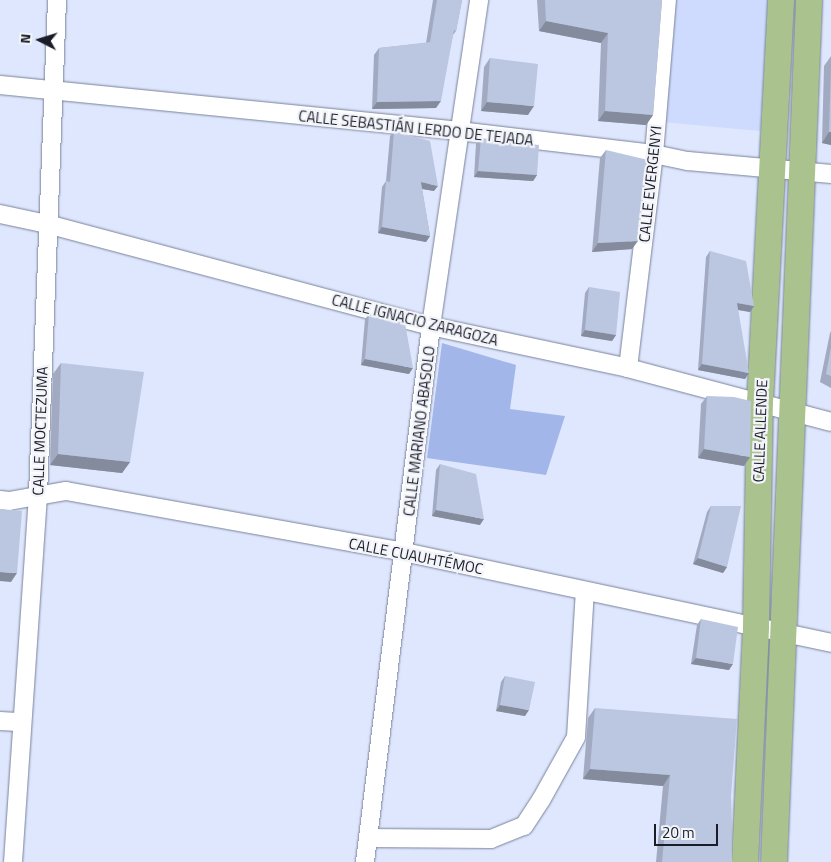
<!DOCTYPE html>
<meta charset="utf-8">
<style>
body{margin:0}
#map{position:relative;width:831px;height:862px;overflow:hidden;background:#dee7fd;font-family:"Titillium Web",sans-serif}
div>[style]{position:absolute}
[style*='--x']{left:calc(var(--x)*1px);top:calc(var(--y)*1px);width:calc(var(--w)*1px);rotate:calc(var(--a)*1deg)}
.built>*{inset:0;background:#cedbfe}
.green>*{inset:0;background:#a2b6ea}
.roads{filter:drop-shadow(0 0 1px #79829b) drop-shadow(0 0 1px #79829b)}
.minor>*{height:18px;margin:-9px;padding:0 9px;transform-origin:9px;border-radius:9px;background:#fff}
.primary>*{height:26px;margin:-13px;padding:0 13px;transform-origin:13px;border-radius:13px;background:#aac28e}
.wall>*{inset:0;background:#a1aac1}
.shaded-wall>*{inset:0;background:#838b9d}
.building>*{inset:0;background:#bbc6e0}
span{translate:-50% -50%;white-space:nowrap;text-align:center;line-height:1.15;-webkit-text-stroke:4.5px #f2f4fa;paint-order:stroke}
.street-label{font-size:15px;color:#1a1d27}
.north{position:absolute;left:15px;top:15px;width:50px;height:50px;-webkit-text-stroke:4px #f2f4fa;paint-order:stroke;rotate:275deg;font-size:14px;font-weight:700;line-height:20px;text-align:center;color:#1a1d27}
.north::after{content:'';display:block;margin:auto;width:18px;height:22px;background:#1a1d27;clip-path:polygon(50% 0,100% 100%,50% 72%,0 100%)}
.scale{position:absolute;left:654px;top:824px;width:64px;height:22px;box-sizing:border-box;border:2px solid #1a1d27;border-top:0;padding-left:6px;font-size:15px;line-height:18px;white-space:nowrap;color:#1a1d27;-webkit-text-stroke:4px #f2f4fa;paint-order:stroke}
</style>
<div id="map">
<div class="built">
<div style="clip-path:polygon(672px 0,771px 0,760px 131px,662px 122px)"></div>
</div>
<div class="green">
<div style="clip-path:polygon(442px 343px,516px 365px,510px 409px,565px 416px,546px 475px,427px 458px)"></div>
</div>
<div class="roads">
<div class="minor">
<div style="--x:0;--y:85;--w:461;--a:5.7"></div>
<div style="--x:459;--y:131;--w:196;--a:6.7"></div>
<div style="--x:654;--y:154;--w:35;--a:12"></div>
<div style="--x:688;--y:161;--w:144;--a:5.2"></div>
<div style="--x:0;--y:214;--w:48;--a:12"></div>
<div style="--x:47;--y:224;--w:397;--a:14.9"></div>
<div style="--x:431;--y:326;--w:201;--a:12"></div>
<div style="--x:628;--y:368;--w:210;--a:14.9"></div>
<div style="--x:628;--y:368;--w:216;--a:-83.1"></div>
<div style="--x:654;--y:154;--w:155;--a:-85.2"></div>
<div style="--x:0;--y:500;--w:9;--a:6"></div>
<div style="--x:9;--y:501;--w:58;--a:-10"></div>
<div style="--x:66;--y:491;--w:343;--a:10.2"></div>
<div style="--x:404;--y:552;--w:437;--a:12"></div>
<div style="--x:0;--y:721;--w:22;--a:3"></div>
<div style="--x:369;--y:838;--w:122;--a:0.5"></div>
<div style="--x:491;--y:839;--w:35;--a:-22"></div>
<div style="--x:524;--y:826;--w:31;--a:-57"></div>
<div style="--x:541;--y:800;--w:72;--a:-60.9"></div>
<div style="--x:576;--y:737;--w:146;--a:-86.5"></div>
<div style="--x:13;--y:862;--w:368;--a:-86.1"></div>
<div style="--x:38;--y:495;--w:495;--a:-87.8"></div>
<div style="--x:365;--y:862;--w:540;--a:-82.98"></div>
<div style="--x:431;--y:326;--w:330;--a:-81.6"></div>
</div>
<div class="primary">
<div style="--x:745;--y:862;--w:236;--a:-87.3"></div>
<div style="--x:756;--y:626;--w:224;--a:-89"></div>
<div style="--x:760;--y:402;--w:403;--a:-87"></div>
<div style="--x:774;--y:862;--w:863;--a:-87.67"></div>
</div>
</div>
<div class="wall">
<div style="clip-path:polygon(433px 0,462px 0,456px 31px,453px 35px,436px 108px,372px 109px,374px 55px,379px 48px,426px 43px)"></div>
<div style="clip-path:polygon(537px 0,662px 0,653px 115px,646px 125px,598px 121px,601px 43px,539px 31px)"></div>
<div style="clip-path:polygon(831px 56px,831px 145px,822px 143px,824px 66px)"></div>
<div style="clip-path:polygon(490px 58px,528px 115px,481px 111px,484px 67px)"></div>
<div style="clip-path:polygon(394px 131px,434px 191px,422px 189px,430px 236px,426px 242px,378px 233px,382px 187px,386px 181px,390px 136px)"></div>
<div style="clip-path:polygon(481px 138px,537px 175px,533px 181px,474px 177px,476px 144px)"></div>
<div style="clip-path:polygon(606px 150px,632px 249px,592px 252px,600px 158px)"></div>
<div style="clip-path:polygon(710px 251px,754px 306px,750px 312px,738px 310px,745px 379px,698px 370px,706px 257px)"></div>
<div style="clip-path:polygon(589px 287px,616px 335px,612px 341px,581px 336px,585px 293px)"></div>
<div style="clip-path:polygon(369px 314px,409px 374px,361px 365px,365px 319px)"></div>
<div style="clip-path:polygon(831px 331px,831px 388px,820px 382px,830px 333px)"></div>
<div style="clip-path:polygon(61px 363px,130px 462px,122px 473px,50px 465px,53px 374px)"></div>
<div style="clip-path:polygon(707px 396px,744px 466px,698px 458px,701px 404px)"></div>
<div style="clip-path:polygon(440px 464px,480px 525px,432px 516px,436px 470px)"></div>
<div style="clip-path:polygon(711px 506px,727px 567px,723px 573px,693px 564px,707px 512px)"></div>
<div style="clip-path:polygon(701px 619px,729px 670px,691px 664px,697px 625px)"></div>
<div style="clip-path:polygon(505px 676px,525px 716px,496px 711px,501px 682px)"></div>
<div style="clip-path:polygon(595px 708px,731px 796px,732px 862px,656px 862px,663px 786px,583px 779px,588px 718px)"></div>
</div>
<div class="shaded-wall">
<div style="clip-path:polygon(546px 21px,608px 33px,601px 43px,539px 31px)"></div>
<div style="clip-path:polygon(441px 101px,436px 108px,372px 109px,377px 102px)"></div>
<div style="clip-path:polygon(487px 102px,534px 106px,528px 115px,481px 111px)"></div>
<div style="clip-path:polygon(605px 111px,653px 115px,646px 125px,598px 121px)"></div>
<div style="clip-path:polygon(829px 132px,831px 132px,831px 145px,822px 143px)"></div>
<div style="clip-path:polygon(478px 171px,537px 175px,533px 181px,474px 177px)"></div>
<div style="clip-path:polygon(421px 182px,438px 186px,434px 191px,417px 188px)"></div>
<div style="clip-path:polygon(382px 227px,430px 236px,426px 242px,378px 233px)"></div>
<div style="clip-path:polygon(638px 241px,632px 249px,592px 252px,598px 243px)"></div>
<div style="clip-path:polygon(737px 303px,754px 306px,750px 312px,733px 309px)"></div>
<div style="clip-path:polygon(585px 330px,616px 335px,612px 341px,581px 336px)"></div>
<div style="clip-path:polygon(365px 359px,413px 368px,409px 374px,361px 365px)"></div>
<div style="clip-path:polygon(702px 364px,749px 373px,745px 379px,698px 370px)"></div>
<div style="clip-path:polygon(704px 449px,750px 457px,744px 466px,698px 458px)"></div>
<div style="clip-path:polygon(58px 454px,130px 462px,122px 473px,50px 465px)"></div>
<div style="clip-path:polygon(436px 510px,484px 519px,480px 525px,432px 516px)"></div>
<div style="clip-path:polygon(698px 558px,727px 567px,723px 573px,693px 564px)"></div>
<div style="clip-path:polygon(0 572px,17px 573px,11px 582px,0 581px)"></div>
<div style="clip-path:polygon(696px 658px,733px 664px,729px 670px,691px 664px)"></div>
<div style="clip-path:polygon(500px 705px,529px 710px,525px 716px,496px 711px)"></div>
<div style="clip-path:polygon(590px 769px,670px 775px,663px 786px,583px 779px)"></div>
</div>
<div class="building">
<div style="clip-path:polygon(437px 0,462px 0,456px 31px,454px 30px,441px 101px,377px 102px,379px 48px,430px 42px)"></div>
<div style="clip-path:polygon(545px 0,662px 0,653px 115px,605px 111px,608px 33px,546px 21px)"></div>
<div style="clip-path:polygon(490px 58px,538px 64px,534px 106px,487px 102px)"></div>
<div style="clip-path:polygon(831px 67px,831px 132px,829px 132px)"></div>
<div style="clip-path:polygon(394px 131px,430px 141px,438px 186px,421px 182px,430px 236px,382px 227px,386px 181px,390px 182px)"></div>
<div style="clip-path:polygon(481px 138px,539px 145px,537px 175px,478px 171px)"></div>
<div style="clip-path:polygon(606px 150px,648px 160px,638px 241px,598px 243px)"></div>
<div style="clip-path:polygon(710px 251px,746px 261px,754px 306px,737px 303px,749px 373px,702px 364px)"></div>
<div style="clip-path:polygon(589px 287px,620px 292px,616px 335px,585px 330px)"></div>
<div style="clip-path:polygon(369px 314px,405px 323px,413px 368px,365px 359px)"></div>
<div style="clip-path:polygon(831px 347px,831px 376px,826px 374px)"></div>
<div style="clip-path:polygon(61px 363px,144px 372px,130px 462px,58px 454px)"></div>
<div style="clip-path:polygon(707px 396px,734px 397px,751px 401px,750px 457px,704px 449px)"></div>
<div style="clip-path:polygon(440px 464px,476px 474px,484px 519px,436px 510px)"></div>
<div style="clip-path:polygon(711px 506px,741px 506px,727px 567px,698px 558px)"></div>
<div style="clip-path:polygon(0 509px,22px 511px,17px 573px,0 572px)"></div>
<div style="clip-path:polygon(701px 619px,738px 627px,733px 664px,696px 658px)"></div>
<div style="clip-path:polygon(505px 676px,535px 682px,529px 710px,500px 705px)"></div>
<div style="clip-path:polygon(595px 708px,737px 719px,731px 796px,732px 862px,662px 862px,670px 775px,590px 769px)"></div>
</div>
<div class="street-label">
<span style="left:416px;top:128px;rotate:6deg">CALLE SEBASTIÁN LERDO DE TEJADA</span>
<span style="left:650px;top:184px;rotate:-84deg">CALLE EVERGENYI</span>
<span style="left:415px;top:320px;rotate:14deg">CALLE IGNACIO ZARAGOZA</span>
<span style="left:40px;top:431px;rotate:-88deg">CALLE MOCTEZUMA</span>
<span style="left:419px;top:431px;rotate:-83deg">CALLE MARIANO ABASOLO</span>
<span style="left:760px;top:431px;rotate:-88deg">CALLE ALLENDE</span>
<span style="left:416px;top:556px;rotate:11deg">CALLE CUAUHTÉMOC</span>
</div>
<div class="north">N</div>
<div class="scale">20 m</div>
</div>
